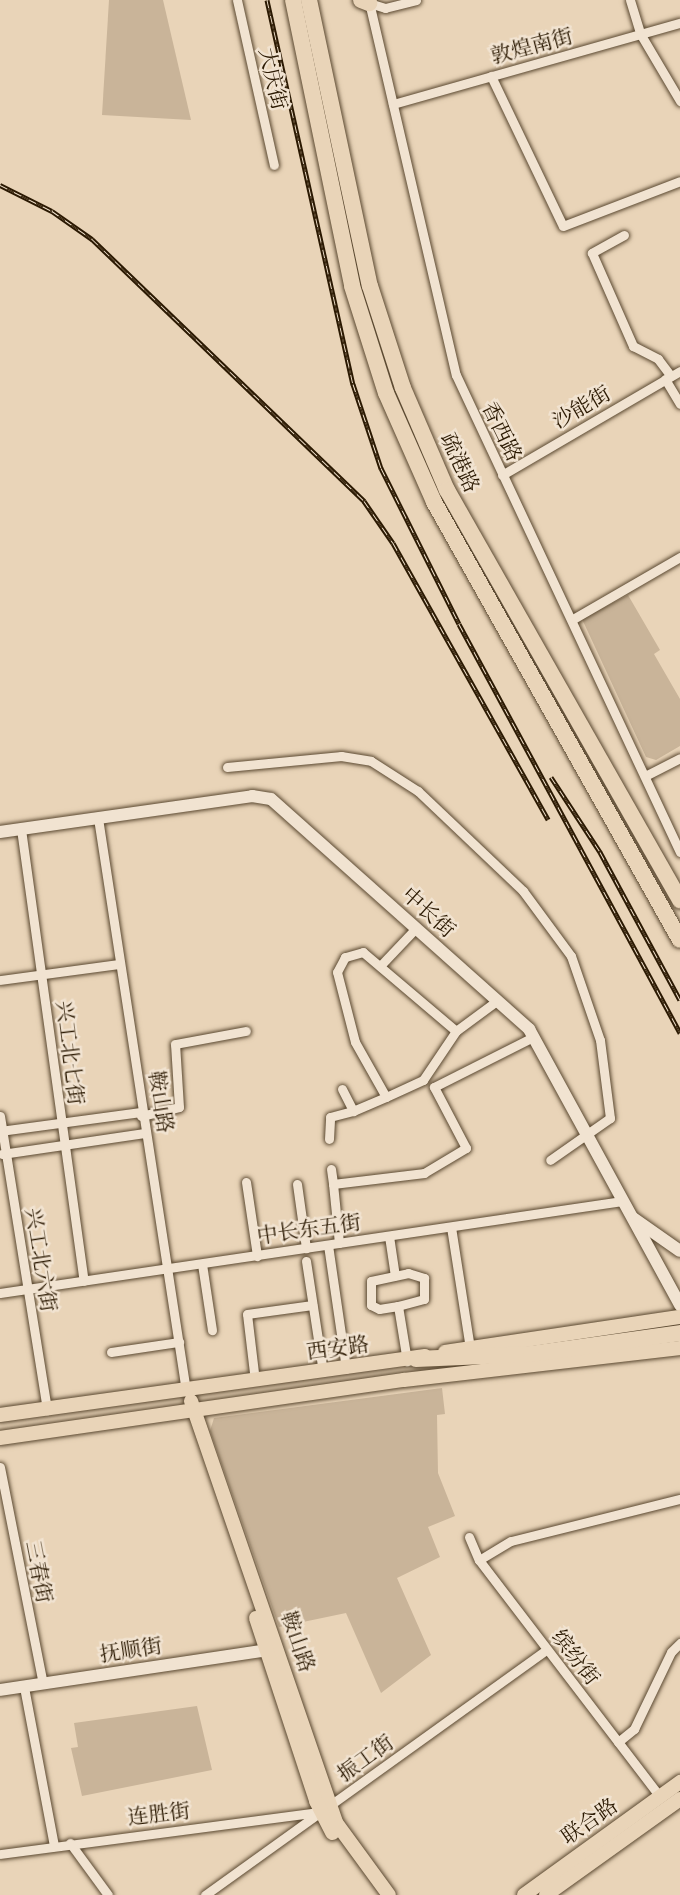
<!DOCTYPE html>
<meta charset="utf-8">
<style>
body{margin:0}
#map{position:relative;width:680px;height:1895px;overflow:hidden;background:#e9d4b8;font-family:"IM FELL Double Pica","Noto Serif SC",serif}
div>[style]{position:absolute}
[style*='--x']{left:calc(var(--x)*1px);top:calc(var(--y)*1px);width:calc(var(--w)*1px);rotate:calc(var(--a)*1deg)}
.green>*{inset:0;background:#c9b499}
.roads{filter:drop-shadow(0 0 2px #5a4830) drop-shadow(0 0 2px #5a4830)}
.street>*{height:9px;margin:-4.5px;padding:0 4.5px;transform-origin:4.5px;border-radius:4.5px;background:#f1e3d1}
.secondary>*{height:12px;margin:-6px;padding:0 6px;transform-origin:6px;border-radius:6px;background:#f1e3d1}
.primary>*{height:14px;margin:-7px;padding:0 7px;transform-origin:7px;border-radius:7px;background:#e9d4b8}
.highway>*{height:16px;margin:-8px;padding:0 8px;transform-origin:8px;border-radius:8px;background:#e9d4b8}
.rail>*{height:5px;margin-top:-2.5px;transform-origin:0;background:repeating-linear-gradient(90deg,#f1e3d1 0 8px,#2b1902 0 16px);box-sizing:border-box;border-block:2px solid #2b1902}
span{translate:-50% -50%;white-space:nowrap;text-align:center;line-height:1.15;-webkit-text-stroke:5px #f1e3d1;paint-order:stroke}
.street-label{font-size:21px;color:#2b1902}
</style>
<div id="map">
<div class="green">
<div style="clip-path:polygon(109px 0,163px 0,191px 120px,102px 115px)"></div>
<div style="clip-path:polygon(628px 595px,660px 650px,654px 654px,680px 699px,680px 746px,656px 760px,646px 757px,582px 619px)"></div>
<div style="clip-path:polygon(442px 1388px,445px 1414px,437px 1415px,438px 1473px,455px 1516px,428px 1527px,440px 1557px,397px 1578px,431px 1655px,381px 1693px,346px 1613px,279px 1627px,210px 1431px,214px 1418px)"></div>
<div style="clip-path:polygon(197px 1706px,212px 1770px,82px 1796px,71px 1748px,78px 1747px,74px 1723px)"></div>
</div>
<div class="roads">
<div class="street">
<div style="--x:237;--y:0;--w:169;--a:77.4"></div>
<div style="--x:630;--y:0;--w:37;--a:73"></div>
<div style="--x:641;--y:35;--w:77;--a:59.4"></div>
<div style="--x:369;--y:2;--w:383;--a:76.9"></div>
<div style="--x:456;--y:375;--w:527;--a:64.85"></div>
<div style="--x:369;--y:3;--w:17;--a:17"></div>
<div style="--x:385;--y:8;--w:32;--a:-14"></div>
<div style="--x:491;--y:76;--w:166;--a:64.4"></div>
<div style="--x:563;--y:226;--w:125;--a:-21"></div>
<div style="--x:393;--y:104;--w:298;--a:-15.8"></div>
<div style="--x:624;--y:235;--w:37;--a:151"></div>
<div style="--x:592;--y:253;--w:102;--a:66.2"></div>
<div style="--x:633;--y:346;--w:28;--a:27"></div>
<div style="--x:658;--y:359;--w:21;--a:53"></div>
<div style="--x:665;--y:379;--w:29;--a:59"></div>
<div style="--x:502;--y:475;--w:206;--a:-30.3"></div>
<div style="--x:573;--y:619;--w:124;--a:-30.1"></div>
<div style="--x:227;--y:767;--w:115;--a:-5.5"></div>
<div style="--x:341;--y:756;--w:30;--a:9"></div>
<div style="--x:371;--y:761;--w:56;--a:32.6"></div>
<div style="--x:418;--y:791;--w:145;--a:43.6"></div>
<div style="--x:523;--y:891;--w:81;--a:53.6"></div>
<div style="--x:571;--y:956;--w:89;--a:71"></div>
<div style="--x:600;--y:1040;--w:79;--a:82.7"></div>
<div style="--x:610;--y:1118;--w:73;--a:145"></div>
<div style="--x:645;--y:776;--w:39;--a:-27"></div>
<div style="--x:98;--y:818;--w:580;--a:81.27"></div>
<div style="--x:21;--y:829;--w:456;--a:82.1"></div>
<div style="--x:380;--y:966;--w:52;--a:-46.5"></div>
<div style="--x:0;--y:980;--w:119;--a:-7.7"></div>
<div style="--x:456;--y:1031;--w:52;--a:-36.4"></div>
<div style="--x:342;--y:1089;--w:25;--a:63"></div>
<div style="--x:353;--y:1111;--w:36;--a:-23"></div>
<div style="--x:386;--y:1097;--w:41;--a:-24.7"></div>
<div style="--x:423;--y:1080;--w:59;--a:-56"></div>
<div style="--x:456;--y:1031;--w:122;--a:-139.7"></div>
<div style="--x:363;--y:952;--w:19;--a:164"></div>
<div style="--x:345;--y:957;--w:17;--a:118"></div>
<div style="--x:337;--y:972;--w:72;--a:75.6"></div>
<div style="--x:355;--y:1042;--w:63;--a:60.6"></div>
<div style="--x:0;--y:1116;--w:298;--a:80.9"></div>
<div style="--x:141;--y:1116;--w:39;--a:-13"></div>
<div style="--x:179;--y:1107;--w:63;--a:-93.6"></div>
<div style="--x:175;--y:1044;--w:72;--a:-10.4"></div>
<div style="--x:0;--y:1131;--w:142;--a:-7.7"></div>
<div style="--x:329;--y:1139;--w:22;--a:-87"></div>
<div style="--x:330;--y:1117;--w:24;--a:-15"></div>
<div style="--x:2;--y:1154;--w:144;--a:-8.4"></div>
<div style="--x:331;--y:1169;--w:15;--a:82"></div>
<div style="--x:246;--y:1182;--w:75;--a:81.5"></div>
<div style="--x:297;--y:1184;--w:65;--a:82"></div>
<div style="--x:451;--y:1227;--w:122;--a:81.1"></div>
<div style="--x:389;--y:1236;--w:40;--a:81.5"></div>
<div style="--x:339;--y:1243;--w:59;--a:-95.8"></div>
<div style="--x:333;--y:1184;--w:92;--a:-6.9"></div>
<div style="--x:424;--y:1173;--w:49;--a:-30.8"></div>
<div style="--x:466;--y:1148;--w:69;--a:-117.7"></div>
<div style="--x:434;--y:1087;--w:111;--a:-26.8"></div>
<div style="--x:328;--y:1245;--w:125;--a:81.7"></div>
<div style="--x:306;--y:1261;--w:112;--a:81.3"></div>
<div style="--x:202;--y:1264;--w:67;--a:81.4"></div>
<div style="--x:0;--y:1293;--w:629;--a:-8.41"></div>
<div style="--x:398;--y:1306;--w:19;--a:171"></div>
<div style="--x:379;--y:1309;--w:9;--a:-153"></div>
<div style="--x:371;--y:1305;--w:24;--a:-90"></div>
<div style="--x:371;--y:1281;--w:38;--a:-12"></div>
<div style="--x:408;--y:1273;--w:17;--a:17"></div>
<div style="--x:424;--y:1278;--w:21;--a:90"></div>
<div style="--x:424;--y:1299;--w:27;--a:165"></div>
<div style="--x:398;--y:1306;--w:56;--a:80.7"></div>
<div style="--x:111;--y:1352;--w:69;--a:-8.4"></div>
<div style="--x:255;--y:1381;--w:67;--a:-96.8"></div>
<div style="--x:247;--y:1314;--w:66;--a:-7.9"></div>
<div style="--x:0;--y:1467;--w:221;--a:78.8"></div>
<div style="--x:469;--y:1537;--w:25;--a:67"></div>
<div style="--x:479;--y:1560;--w:298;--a:52.6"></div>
<div style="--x:479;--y:1560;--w:37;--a:-31"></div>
<div style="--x:511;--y:1541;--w:174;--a:-14"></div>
<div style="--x:24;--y:1687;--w:162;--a:79.3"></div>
<div style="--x:618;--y:1742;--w:21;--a:-39"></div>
<div style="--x:634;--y:1729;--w:85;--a:-64.3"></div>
<div style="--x:671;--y:1652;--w:13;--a:-45"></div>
<div style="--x:70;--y:1843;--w:64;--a:53.8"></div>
<div style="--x:0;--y:1854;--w:323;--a:-7.5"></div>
<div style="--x:205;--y:1895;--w:420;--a:-35.7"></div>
</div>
<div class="secondary">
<div style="--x:0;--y:832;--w:255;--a:-8.1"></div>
<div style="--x:252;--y:796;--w:19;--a:9"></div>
<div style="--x:271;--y:799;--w:346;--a:41.7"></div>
<div style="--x:529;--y:1029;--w:315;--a:61.3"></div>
<div style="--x:633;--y:1218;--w:57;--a:35.1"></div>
<div style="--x:0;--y:1690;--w:270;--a:-8.5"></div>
</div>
<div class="primary">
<div style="--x:445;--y:1352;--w:238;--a:-8.5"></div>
<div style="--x:191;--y:1401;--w:447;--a:71"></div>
<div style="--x:337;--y:1824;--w:88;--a:53.8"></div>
<div style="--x:0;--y:1415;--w:429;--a:-7.9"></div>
<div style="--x:0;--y:1438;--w:408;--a:-8.2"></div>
<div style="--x:404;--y:1380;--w:278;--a:-6.6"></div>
<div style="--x:256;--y:1618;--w:193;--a:71.8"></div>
<div style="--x:316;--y:1801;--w:36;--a:63"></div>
<div style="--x:524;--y:1895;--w:193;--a:-35.9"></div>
<div style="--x:546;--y:1895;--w:165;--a:-35.6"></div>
</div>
<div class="highway">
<div style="--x:293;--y:0;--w:292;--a:78.3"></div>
<div style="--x:352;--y:286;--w:112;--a:72.4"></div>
<div style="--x:386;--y:393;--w:119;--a:66.2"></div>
<div style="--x:434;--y:502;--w:502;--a:60.68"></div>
<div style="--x:309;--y:0;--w:292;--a:78"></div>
<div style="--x:370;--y:286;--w:107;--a:72.1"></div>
<div style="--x:403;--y:388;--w:111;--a:66.7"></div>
<div style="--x:447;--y:490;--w:472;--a:60.4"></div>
<div style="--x:361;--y:0;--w:9;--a:21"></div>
<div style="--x:416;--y:1359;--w:115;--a:-2.5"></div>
<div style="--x:531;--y:1354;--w:150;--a:-8"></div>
</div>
</div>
<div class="rail">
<div style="--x:267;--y:0;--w:394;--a:77.4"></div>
<div style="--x:353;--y:384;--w:89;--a:71.6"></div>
<div style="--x:381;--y:468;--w:174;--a:63.4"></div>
<div style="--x:459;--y:624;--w:465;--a:61.6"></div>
<div style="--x:0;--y:185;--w:58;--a:26.6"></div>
<div style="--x:52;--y:211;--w:49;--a:35"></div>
<div style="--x:92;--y:239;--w:378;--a:43.9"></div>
<div style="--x:364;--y:501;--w:51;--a:55.4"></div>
<div style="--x:393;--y:543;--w:317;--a:60.7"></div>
<div style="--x:551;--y:777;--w:90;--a:56.8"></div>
<div style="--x:600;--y:852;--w:168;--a:61.6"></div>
</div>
<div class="street-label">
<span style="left:532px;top:47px;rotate:-15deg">敦煌南街</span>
<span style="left:272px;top:79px;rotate:77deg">大庆街</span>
<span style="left:582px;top:408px;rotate:-30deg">沙能街</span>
<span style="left:501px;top:432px;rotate:64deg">香西路</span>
<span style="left:459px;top:463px;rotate:65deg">疏港路</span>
<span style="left:428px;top:913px;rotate:42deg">中长街</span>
<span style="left:69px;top:1053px;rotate:83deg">兴工北七街</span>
<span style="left:160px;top:1102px;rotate:81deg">鞍山路</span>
<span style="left:309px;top:1230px;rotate:-8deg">中长东五街</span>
<span style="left:40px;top:1260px;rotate:81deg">兴工北六街</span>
<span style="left:338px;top:1349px;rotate:-8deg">西安路</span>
<span style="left:38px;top:1572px;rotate:79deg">三春街</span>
<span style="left:297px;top:1642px;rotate:71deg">鞍山路</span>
<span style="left:131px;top:1651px;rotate:-9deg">抚顺街</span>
<span style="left:575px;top:1658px;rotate:52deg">缤纷街</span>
<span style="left:366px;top:1759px;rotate:-36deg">振工街</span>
<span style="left:159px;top:1815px;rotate:-7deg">连胜街</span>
<span style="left:590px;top:1822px;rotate:-35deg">联合路</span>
</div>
</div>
